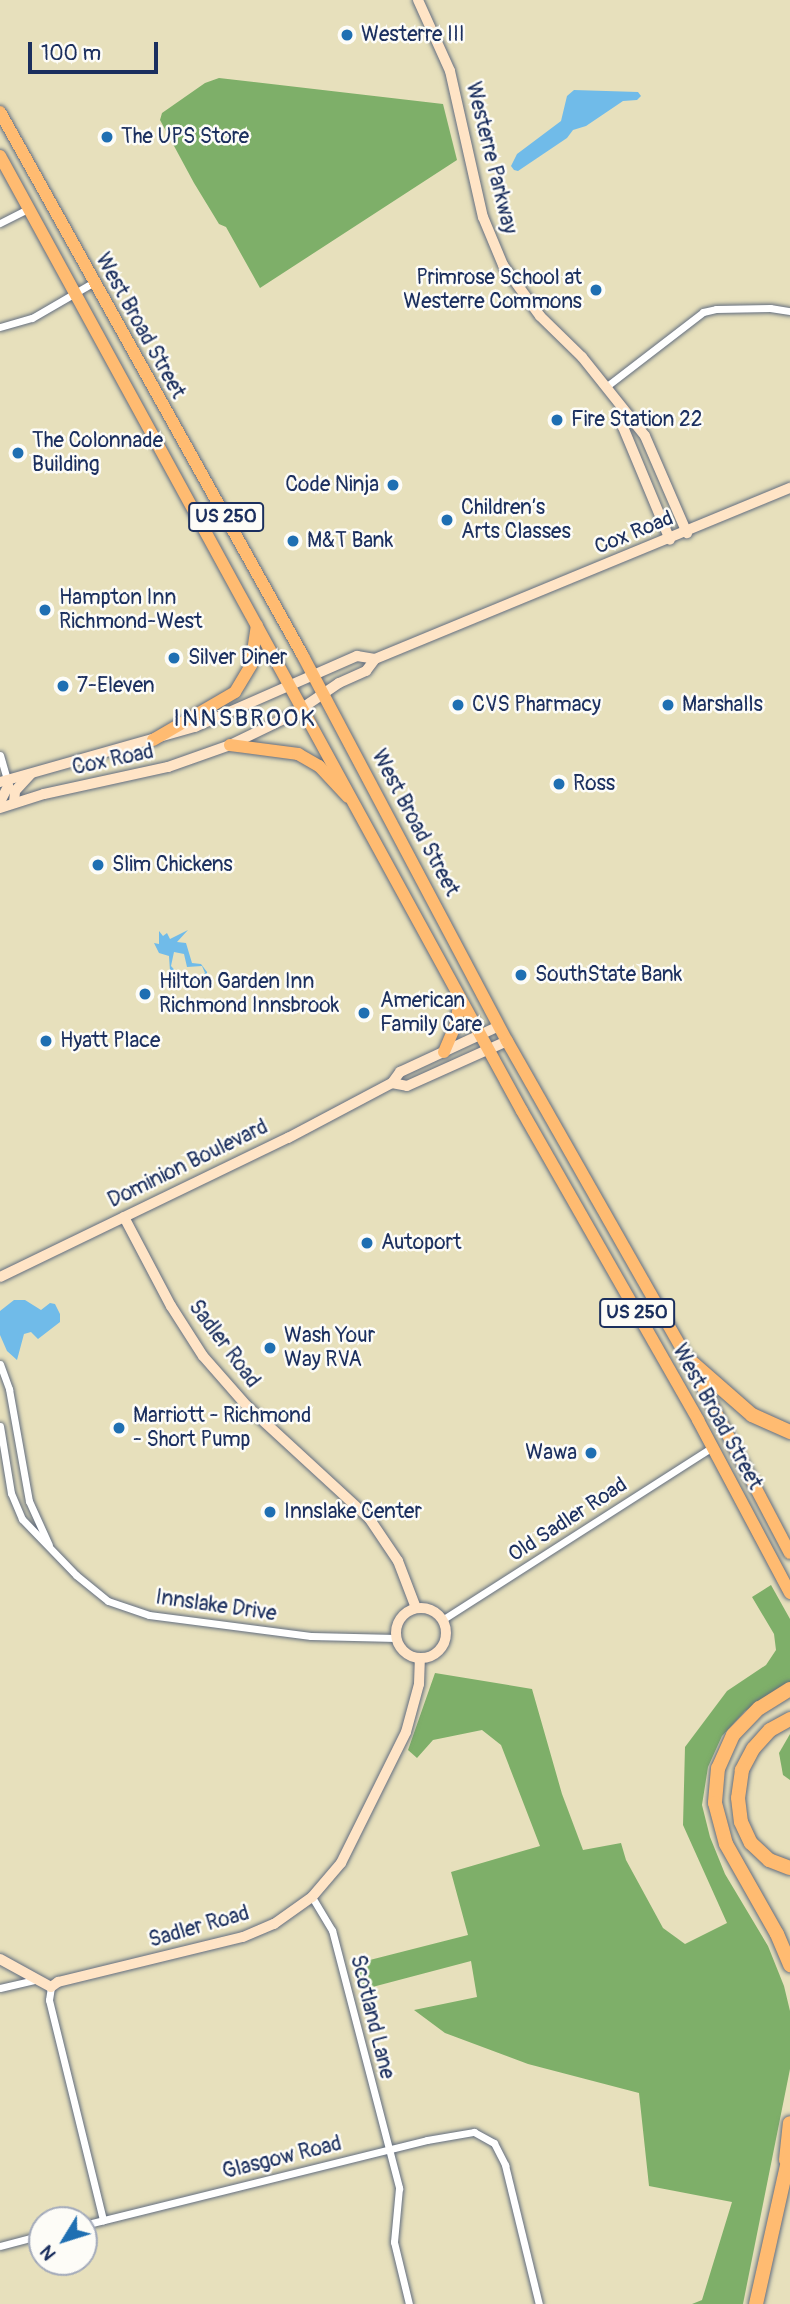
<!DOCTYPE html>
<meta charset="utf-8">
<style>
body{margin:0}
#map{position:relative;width:790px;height:2304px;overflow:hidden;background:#e7e0bc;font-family:Pangolin,sans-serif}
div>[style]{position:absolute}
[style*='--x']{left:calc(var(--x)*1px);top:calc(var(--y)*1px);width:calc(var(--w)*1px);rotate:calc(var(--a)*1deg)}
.forest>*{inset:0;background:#7eaf69}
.water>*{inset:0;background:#70bbe9}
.roads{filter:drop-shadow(0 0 2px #626d7f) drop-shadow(0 0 2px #626d7f)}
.street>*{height:7px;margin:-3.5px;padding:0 3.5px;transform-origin:3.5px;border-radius:3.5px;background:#fff}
.secondary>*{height:10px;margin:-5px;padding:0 5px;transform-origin:5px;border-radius:5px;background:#ffe4c6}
.secondary>.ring{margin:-5px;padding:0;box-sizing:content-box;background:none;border:10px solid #ffe4c6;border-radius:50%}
.primary>*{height:12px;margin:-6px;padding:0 6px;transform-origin:6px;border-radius:6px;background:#ffbb71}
.highway>*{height:14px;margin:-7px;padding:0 7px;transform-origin:7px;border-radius:7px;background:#ffbb71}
.dots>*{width:19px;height:19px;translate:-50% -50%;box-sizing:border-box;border:4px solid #fdfcf7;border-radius:50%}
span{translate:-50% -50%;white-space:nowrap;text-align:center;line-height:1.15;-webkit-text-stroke:5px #fdfcf7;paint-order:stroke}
.shield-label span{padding:2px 5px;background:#fdfcf7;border:2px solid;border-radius:5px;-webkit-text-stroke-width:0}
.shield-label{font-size:19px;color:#1b2f5e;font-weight:700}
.poi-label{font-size:21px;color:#1b2f5e}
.left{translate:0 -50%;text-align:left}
.right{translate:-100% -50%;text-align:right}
.street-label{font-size:21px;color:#1b2f5e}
.quarter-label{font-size:24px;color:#1b2f5e;letter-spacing:2px}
.north{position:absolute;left:28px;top:2206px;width:70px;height:70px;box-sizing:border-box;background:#fdfcf7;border:2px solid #a3aaba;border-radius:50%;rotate:232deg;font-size:19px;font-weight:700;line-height:28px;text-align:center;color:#1b2f5e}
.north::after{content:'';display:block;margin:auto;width:24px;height:32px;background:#1f6fb2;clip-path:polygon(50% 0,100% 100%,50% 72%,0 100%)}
.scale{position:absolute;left:28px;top:42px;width:130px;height:32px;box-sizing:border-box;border:4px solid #1b2f5e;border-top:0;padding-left:9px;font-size:21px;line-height:24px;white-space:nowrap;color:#1b2f5e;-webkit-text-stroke:5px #fdfcf7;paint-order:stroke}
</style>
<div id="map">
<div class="forest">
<div style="clip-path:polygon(219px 78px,443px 104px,457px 160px,260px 288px,226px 227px,219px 224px,194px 183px,160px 120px,162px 113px,205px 83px)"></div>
<div style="clip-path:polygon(771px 1585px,790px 1619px,790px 1683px,745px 1711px,722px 1736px,708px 1767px,702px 1805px,710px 1837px,725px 1874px,768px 1946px,784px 1986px,790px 2011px,790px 2069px,743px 2304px,692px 2304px,702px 2300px,732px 2202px,649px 2186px,639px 2093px,528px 2064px,445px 2033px,414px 2010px,477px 1997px,471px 1961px,361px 1990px,358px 1963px,468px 1935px,451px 1872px,540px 1846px,501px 1745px,482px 1730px,433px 1740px,417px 1758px,408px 1750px,435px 1673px,532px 1689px,562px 1794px,583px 1850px,621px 1843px,626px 1860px,663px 1928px,685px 1944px,727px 1923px,683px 1825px,685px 1747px,727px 1691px,766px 1665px,776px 1650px,774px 1634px,752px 1597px)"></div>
<div style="clip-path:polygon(790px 1734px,790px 1780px,783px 1775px,779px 1753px)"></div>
</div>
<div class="water">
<div style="clip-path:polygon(574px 90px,638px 92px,641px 96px,637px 100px,623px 101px,586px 126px,573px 130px,567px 138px,518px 171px,514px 170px,511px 166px,517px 154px,561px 121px,567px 96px)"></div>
<div style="clip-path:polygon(188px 930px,177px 942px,186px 943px,192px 963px,201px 964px,207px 972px,207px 975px,204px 977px,201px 978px,205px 973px,202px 966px,187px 967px,184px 954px,174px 952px,171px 966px,178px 974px,187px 973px,188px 978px,198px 983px,195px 985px,170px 971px,169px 956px,159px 953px,154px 943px,159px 944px,159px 931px,163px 936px,167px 933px,170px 939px)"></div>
<div style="clip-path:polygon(14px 1300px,25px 1300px,41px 1310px,50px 1303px,55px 1304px,60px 1314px,60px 1322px,38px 1339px,31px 1332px,24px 1334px,17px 1360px,7px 1351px,0 1335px,0 1311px)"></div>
</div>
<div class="roads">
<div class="street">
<div style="--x:0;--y:223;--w:33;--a:-27"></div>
<div style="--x:0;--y:327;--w:33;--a:-16"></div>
<div style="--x:32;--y:318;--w:72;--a:-30.1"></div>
<div style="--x:607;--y:386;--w:121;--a:-37.6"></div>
<div style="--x:703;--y:312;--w:13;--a:-13"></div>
<div style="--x:716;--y:309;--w:54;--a:-1.1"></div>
<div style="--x:770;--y:308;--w:20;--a:9"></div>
<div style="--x:0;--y:755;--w:26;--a:74"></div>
<div style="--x:0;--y:1364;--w:27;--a:70"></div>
<div style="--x:9;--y:1389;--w:114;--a:79.9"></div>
<div style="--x:29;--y:1501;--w:48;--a:65.6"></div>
<div style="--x:0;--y:1426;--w:68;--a:80.7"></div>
<div style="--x:11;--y:1493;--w:28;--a:67"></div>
<div style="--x:22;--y:1519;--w:78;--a:46"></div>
<div style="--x:76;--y:1575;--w:41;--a:39.1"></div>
<div style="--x:108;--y:1601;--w:43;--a:18.9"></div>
<div style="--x:149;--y:1615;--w:163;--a:7.4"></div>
<div style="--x:311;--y:1636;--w:85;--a:1.3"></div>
<div style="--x:442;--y:1620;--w:321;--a:-32.6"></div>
<div style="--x:312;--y:1897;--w:39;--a:59"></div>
<div style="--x:332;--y:1930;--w:267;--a:75.4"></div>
<div style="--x:399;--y:2188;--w:54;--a:95.3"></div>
<div style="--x:394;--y:2242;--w:64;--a:76.4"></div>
<div style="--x:51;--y:1987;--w:13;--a:99"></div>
<div style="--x:49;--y:2000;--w:227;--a:76.2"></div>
<div style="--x:0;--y:1988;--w:35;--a:-13"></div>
<div style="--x:84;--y:2225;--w:353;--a:-13.9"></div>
<div style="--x:427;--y:2140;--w:48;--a:-9.7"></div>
<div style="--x:474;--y:2132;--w:23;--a:29"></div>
<div style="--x:494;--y:2143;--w:25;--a:63"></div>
<div style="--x:505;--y:2165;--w:143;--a:76.3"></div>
<div style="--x:0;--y:2246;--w:43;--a:-14.7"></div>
</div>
<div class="secondary">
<div style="--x:418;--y:0;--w:78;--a:65.7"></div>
<div style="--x:450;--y:71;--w:150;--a:77.3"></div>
<div style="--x:483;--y:217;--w:52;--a:67.4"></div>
<div style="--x:503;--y:265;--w:63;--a:54"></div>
<div style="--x:540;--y:316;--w:59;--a:44.3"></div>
<div style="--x:582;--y:357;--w:101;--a:51.4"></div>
<div style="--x:645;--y:436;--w:106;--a:66.6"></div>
<div style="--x:624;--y:411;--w:16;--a:94"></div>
<div style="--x:623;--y:427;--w:122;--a:67.4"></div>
<div style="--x:0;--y:782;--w:203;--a:-15.8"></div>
<div style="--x:195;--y:727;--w:177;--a:-23.7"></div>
<div style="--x:357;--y:656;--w:18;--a:9"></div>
<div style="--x:0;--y:802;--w:18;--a:-63"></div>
<div style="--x:8;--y:786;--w:6;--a:-99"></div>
<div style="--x:14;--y:803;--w:12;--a:-85"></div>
<div style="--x:15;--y:791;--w:23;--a:-47"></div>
<div style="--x:0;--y:808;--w:46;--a:-17.7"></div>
<div style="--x:44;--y:794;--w:127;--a:-12.3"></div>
<div style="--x:168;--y:767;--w:66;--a:-19.5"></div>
<div style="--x:230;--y:745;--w:69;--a:-25.8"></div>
<div style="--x:292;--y:715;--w:57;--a:-34.2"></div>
<div style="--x:339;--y:683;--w:30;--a:-24"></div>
<div style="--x:366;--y:671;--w:15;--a:-53"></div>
<div style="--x:375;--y:659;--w:449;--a:-22.4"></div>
<div style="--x:392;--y:1083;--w:15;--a:11"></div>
<div style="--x:407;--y:1086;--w:110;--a:-24.2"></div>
<div style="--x:124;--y:1217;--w:101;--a:62.2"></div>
<div style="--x:171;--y:1306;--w:59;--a:57.4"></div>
<div style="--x:203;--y:1356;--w:67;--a:48.7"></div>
<div style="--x:247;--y:1406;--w:166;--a:42.6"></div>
<div style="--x:369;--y:1518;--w:52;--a:56"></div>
<div style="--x:398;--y:1561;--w:50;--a:69"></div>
<div style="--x:0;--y:1277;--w:320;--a:-25.8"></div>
<div style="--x:288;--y:1138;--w:118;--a:-27.9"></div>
<div style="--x:392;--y:1083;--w:14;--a:-54"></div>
<div style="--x:400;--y:1072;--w:109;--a:-24.9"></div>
<div class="ring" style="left:396px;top:1608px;width:40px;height:40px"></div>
<div style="--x:0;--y:1959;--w:58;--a:28.8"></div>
<div style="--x:51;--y:1987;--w:9;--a:-36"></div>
<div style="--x:58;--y:1982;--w:190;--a:-13.7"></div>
<div style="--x:243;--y:1937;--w:34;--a:-23"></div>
<div style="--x:274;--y:1924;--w:47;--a:-35.4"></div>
<div style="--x:312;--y:1897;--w:45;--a:-49.5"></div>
<div style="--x:341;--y:1863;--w:146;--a:-63.6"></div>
<div style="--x:406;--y:1732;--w:50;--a:-74.8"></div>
<div style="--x:419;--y:1684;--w:25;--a:-88"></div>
</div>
<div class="primary">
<div style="--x:0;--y:112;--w:623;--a:60.88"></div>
<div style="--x:303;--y:656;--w:436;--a:62.1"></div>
<div style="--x:507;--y:1041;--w:366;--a:60.4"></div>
<div style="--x:688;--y:1359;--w:219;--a:62.3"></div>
<div style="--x:0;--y:156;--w:1088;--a:61.34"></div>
<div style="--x:522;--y:1111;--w:356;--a:60.3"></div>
<div style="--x:698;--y:1420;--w:196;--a:62"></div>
<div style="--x:153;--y:740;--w:95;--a:-30.3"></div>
<div style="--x:235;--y:692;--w:31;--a:-59"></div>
<div style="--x:251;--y:665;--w:40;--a:-81.5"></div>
<div style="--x:230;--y:745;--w:69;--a:7.5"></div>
<div style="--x:298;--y:754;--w:24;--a:30"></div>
<div style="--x:319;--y:766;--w:42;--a:46.9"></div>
<div style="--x:444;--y:1052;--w:30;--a:-67"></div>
<div style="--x:456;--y:1024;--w:26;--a:-81"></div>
</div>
<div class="highway">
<div style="--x:688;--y:1359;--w:85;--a:41.2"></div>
<div style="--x:752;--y:1415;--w:42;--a:24.1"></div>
<div style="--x:790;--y:1689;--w:36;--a:148"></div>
<div style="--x:759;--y:1708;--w:37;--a:134"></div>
<div style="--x:733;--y:1735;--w:36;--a:114"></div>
<div style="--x:718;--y:1768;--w:35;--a:95"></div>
<div style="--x:715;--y:1803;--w:42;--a:75"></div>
<div style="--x:726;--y:1844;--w:103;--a:60.5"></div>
<div style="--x:777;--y:1934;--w:34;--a:67"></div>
<div style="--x:790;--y:1719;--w:23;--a:151"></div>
<div style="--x:770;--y:1730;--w:25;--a:132"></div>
<div style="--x:753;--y:1749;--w:24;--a:118"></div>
<div style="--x:742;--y:1770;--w:28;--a:98"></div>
<div style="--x:738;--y:1798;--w:24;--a:83"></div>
<div style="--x:741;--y:1822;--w:23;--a:65"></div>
<div style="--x:751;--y:1843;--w:25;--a:43"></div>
<div style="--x:769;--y:1860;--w:22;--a:21"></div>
<div style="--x:786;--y:2160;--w:37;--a:-84"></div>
<div style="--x:756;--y:2304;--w:156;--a:-77.4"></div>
</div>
</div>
<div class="dots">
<div style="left:347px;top:35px;background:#1f6fb2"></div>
<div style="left:107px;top:137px;background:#1f6fb2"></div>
<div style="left:596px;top:290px;background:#1f6fb2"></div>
<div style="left:557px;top:420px;background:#1f6fb2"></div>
<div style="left:18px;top:453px;background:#1f6fb2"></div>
<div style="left:393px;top:485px;background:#1f6fb2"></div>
<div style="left:447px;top:520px;background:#1f6fb2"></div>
<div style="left:293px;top:541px;background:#1f6fb2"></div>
<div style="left:45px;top:610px;background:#1f6fb2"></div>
<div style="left:174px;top:658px;background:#1f6fb2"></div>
<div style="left:63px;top:686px;background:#1f6fb2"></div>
<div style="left:458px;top:705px;background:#1f6fb2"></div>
<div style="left:668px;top:705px;background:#1f6fb2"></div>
<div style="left:559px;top:784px;background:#1f6fb2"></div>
<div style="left:98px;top:865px;background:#1f6fb2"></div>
<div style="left:521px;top:975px;background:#1f6fb2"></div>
<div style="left:145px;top:994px;background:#1f6fb2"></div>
<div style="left:364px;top:1013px;background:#1f6fb2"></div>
<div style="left:46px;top:1041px;background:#1f6fb2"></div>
<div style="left:367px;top:1243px;background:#1f6fb2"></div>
<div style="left:270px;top:1348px;background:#1f6fb2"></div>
<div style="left:119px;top:1428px;background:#1f6fb2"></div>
<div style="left:591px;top:1453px;background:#1f6fb2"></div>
<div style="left:270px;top:1512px;background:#1f6fb2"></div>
</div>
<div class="shield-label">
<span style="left:226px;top:517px">US 250</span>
<span style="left:637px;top:1313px">US 250</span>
</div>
<div class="poi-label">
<span class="left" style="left:361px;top:35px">Westerre III</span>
<span class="left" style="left:121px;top:137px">The UPS Store</span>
<span class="right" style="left:582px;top:290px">Primrose School at<br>Westerre Commons</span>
<span class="left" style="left:571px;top:420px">Fire Station 22</span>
<span class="left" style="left:32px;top:453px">The Colonnade<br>Building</span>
<span class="right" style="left:379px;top:485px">Code Ninja</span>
<span class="left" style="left:461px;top:520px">Children’s<br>Arts Classes</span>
<span class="left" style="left:307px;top:541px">M&amp;T Bank</span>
<span class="left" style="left:59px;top:610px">Hampton Inn<br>Richmond-West</span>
<span class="left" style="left:188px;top:658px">Silver Diner</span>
<span class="left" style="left:77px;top:686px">7-Eleven</span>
<span class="left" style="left:472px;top:705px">CVS Pharmacy</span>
<span class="left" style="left:682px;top:705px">Marshalls</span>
<span class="left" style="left:573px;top:784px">Ross</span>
<span class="left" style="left:112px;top:865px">Slim Chickens</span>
<span class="left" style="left:535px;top:975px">SouthState Bank</span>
<span class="left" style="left:159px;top:994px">Hilton Garden Inn<br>Richmond Innsbrook</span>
<span class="left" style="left:380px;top:1013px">American<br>Family Care</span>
<span class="left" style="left:60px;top:1041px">Hyatt Place</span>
<span class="left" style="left:381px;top:1243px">Autoport</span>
<span class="left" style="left:284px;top:1348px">Wash Your<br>Way RVA</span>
<span class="left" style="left:133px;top:1428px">Marriott - Richmond<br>- Short Pump</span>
<span class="right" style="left:577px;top:1453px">Wawa</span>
<span class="left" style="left:284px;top:1512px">Innslake Center</span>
</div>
<div class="street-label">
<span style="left:491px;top:158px;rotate:76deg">Westerre Parkway</span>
<span style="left:140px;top:326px;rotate:61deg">West Broad Street</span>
<span style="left:634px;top:533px;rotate:-22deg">Cox Road</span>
<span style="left:113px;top:760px;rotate:-12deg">Cox Road</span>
<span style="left:415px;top:823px;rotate:62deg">West Broad Street</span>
<span style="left:188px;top:1164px;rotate:-26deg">Dominion Boulevard</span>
<span style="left:224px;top:1344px;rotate:53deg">Sadler Road</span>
<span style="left:717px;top:1417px;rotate:61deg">West Broad Street</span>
<span style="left:568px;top:1520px;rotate:-33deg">Old Sadler Road</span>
<span style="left:216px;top:1606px;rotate:8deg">Innslake Drive</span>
<span style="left:199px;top:1927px;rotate:-16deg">Sadler Road</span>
<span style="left:372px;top:2017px;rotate:76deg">Scotland Lane</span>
<span style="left:282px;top:2158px;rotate:-14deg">Glasgow Road</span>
</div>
<div class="quarter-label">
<span style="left:245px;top:719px">INNSBROOK</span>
</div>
<div class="north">N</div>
<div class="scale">100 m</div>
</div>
